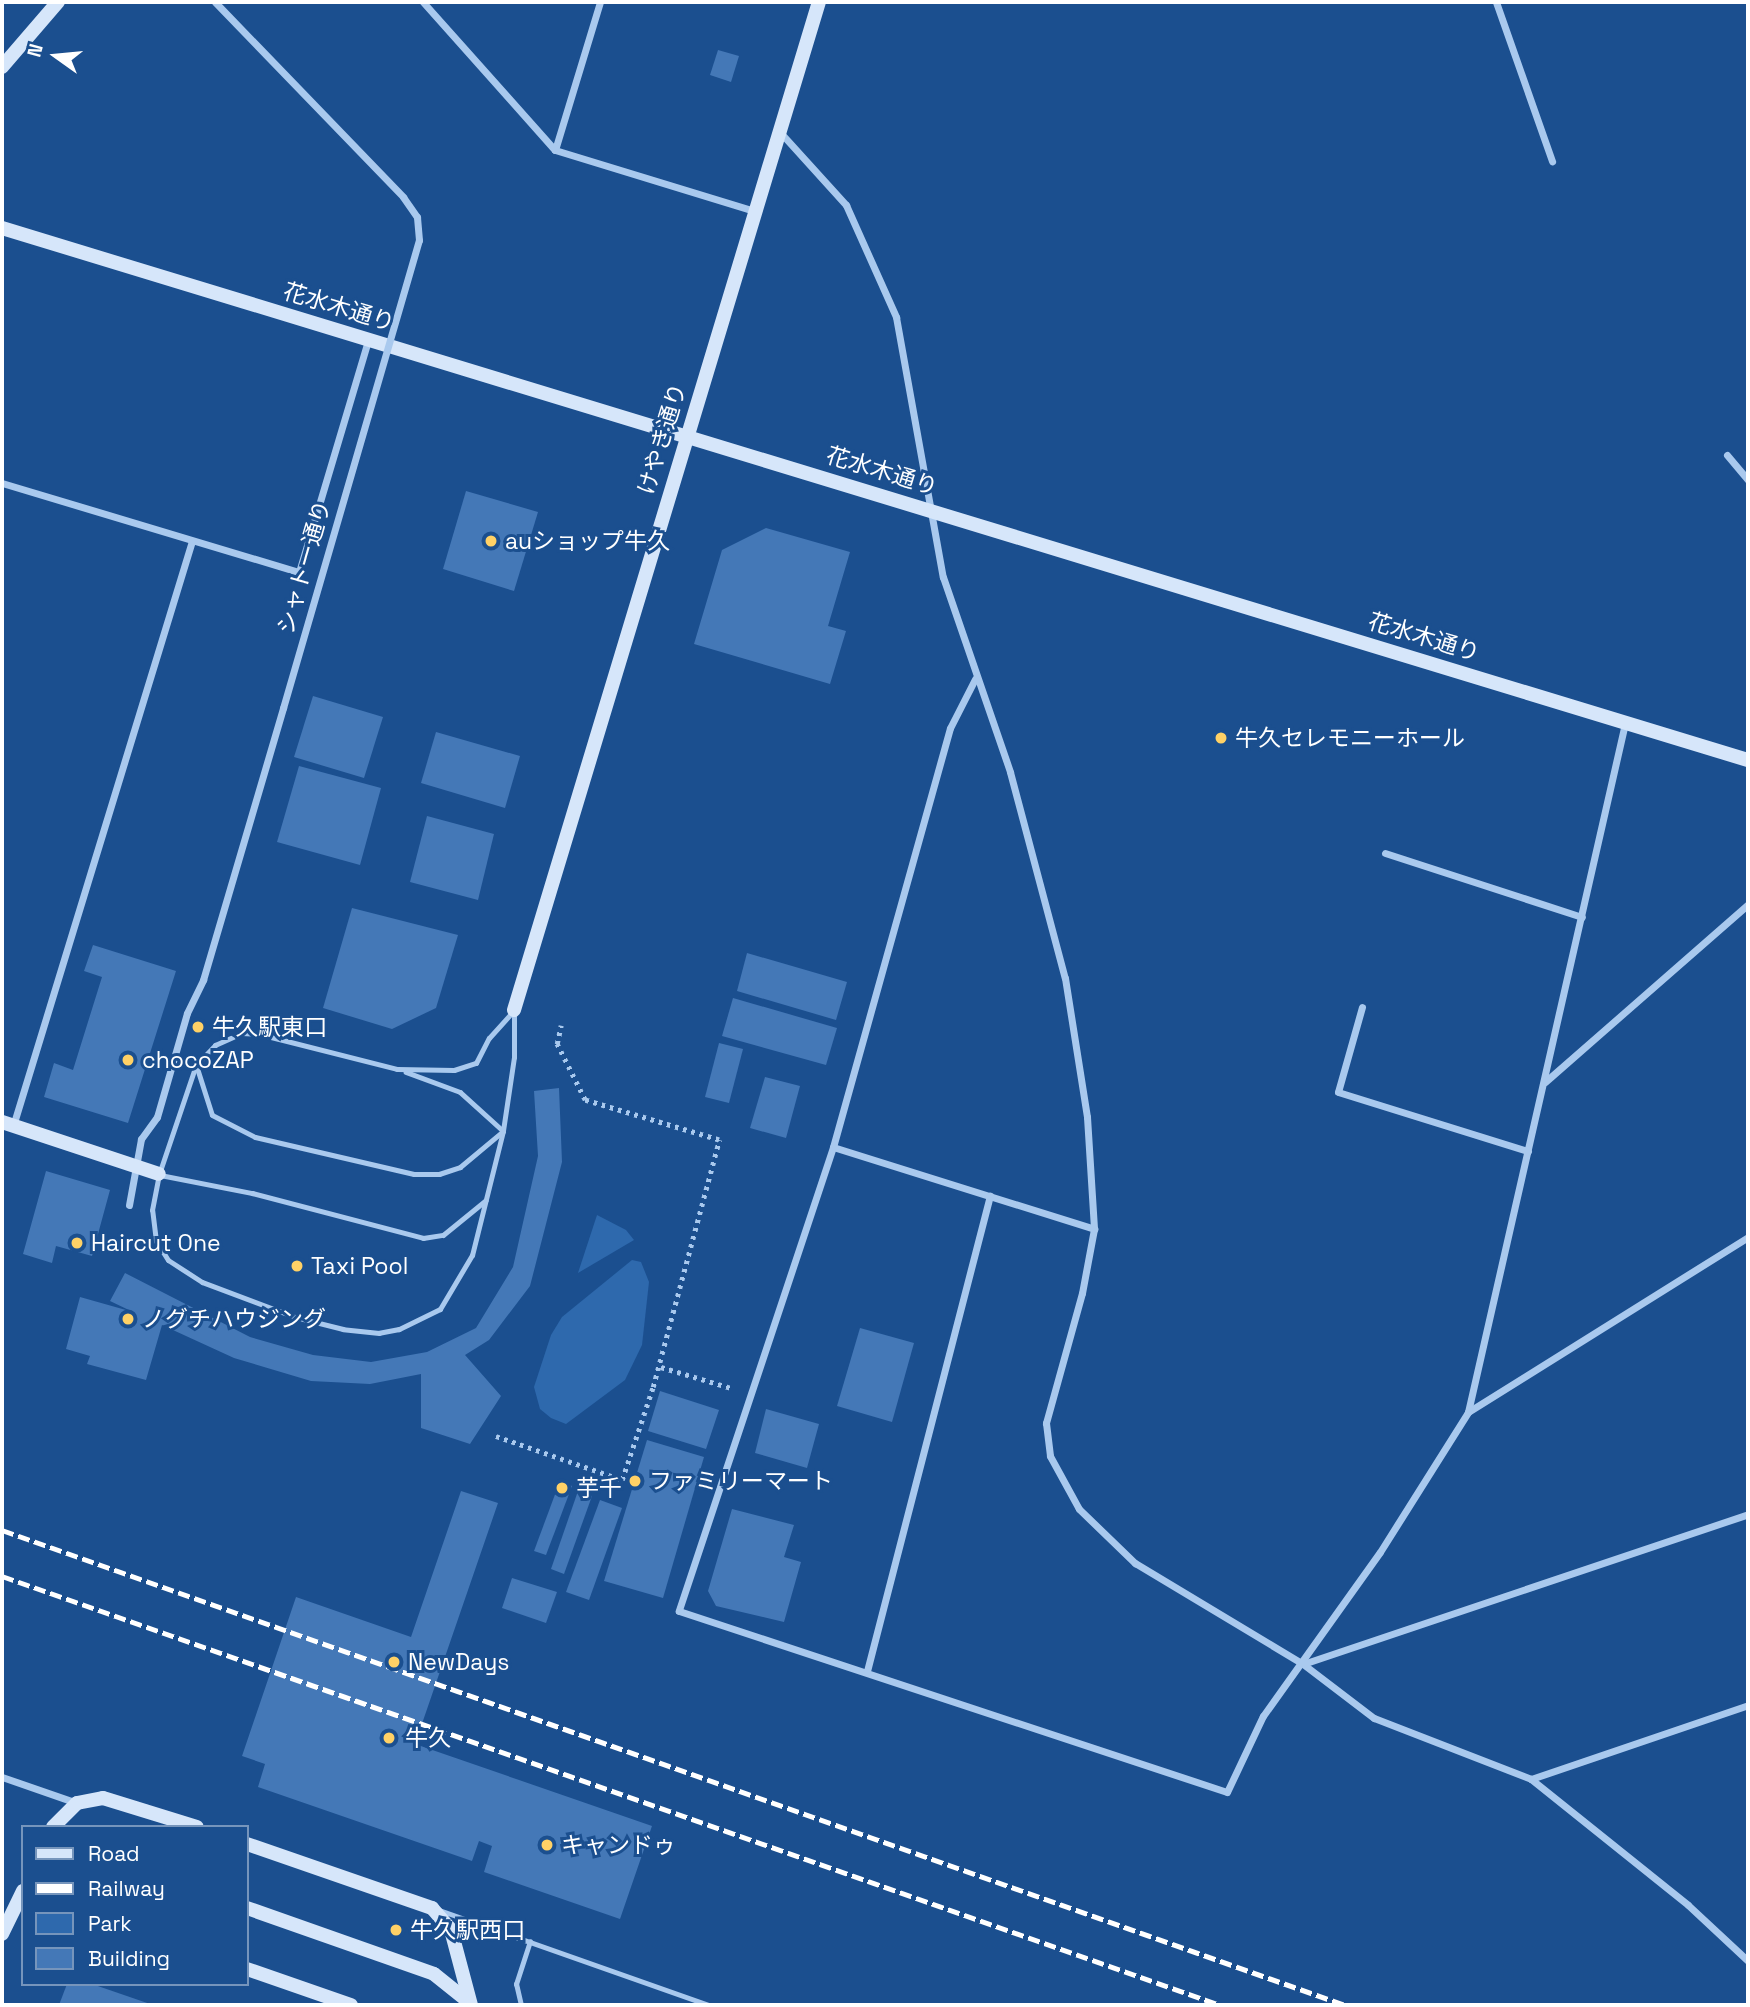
<!DOCTYPE html>
<meta charset="utf-8">
<style>
body{margin:0}
#map{position:relative;width:1750px;height:2007px;overflow:hidden;background:#1b4f8f;font-family:"Space Grotesk","Noto Sans JP",sans-serif}
div>[style]{position:absolute}
[style*='--x']{left:calc(var(--x)*1px);top:calc(var(--y)*1px);width:calc(var(--w)*1px);rotate:calc(var(--a)*1deg)}
.green>*{inset:0;background:#2e69ad}
.building>*{inset:0;background:#4478b7}
.path>*{height:4.5px;margin-top:-2.25px;transform-origin:0;background:repeating-linear-gradient(90deg,#a9c9ee 0 3.5px,transparent 0 8.5px)}
.lane>*{height:5px;margin:-2.5px;padding:0 2.5px;transform-origin:2.5px;border-radius:2.5px;background:#a9c9ee}
.street>*{height:7px;margin:-3.5px;padding:0 3.5px;transform-origin:3.5px;border-radius:3.5px;background:#a9c9ee}
.secondary>*{height:14px;margin:-7px;padding:0 7px;transform-origin:7px;border-radius:7px;background:#d6e6fa}
.rail>*{height:5px;margin-top:-2.5px;transform-origin:0;background:repeating-linear-gradient(90deg,#fff 0 12px,transparent 0 17px)}
.street-bridge>*{height:7px;margin:-3.5px;padding:0 3.5px;transform-origin:3.5px;border-radius:3.5px;background:#a9c9ee}
.dots>*{width:19px;height:19px;translate:-50% -50%;box-sizing:border-box;border:4px solid #1b4f8f;border-radius:50%}
span{translate:-50% -50%;white-space:nowrap;text-align:center;line-height:1.15;-webkit-text-stroke:6px #1b4f8f;paint-order:stroke}
.street-label{font-size:23px;color:#fff}
.poi-label{font-size:23px;color:#fff}
.left{translate:0 -50%;text-align:left}
.frame{position:absolute;inset:0;border:4px solid #fff;pointer-events:none}
.legend{position:absolute;left:21px;top:1825px;width:228px;height:161px;box-sizing:border-box;background:#1b4f8f;border:2px solid #7695bc;margin:0;padding:9px 12px;list-style:none;font-size:21px;color:#fff}
.legend li{display:flex;align-items:center;gap:14px;height:35px}
.legend b{width:35px;border:2px solid #7695bc}
.north{position:absolute;left:21px;top:21px;width:70px;height:70px;-webkit-text-stroke:5px #1b4f8f;paint-order:stroke;rotate:285deg;font-size:19px;font-weight:700;line-height:28px;text-align:center;color:#fff}
.north::after{content:'';display:block;margin:auto;width:24px;height:32px;background:#fff;clip-path:polygon(50% 0,100% 100%,50% 72%,0 100%)}
</style>
<div id="map">
<div class="green">
<div style="clip-path:polygon(597px 1215px,626px 1230px,634px 1240px,578px 1273px)"></div>
<div style="clip-path:polygon(632px 1260px,641px 1262px,649px 1282px,642px 1345px,625px 1380px,566px 1424px,551px 1418px,540px 1409px,534px 1387px,551px 1335px,562px 1317px)"></div>
</div>
<div class="building">
<div style="clip-path:polygon(718px 50px,739px 56px,731px 82px,710px 75px)"></div>
<div style="clip-path:polygon(466px 491px,538px 512px,514px 591px,443px 569px)"></div>
<div style="clip-path:polygon(766px 528px,850px 552px,828px 626px,846px 631px,830px 684px,694px 644px,722px 550px)"></div>
<div style="clip-path:polygon(313px 696px,383px 717px,364px 778px,294px 757px)"></div>
<div style="clip-path:polygon(436px 732px,520px 756px,505px 808px,421px 783px)"></div>
<div style="clip-path:polygon(299px 766px,381px 788px,360px 865px,277px 842px)"></div>
<div style="clip-path:polygon(427px 816px,494px 834px,478px 900px,410px 882px)"></div>
<div style="clip-path:polygon(352px 908px,458px 935px,436px 1008px,392px 1029px,323px 1008px)"></div>
<div style="clip-path:polygon(93px 945px,176px 971px,128px 1123px,44px 1097px,54px 1063px,73px 1070px,102px 977px,84px 971px)"></div>
<div style="clip-path:polygon(747px 953px,847px 982px,836px 1020px,737px 991px)"></div>
<div style="clip-path:polygon(733px 998px,837px 1028px,826px 1065px,722px 1036px)"></div>
<div style="clip-path:polygon(719px 1043px,743px 1049px,729px 1103px,705px 1097px)"></div>
<div style="clip-path:polygon(765px 1077px,800px 1086px,786px 1138px,750px 1128px)"></div>
<div style="clip-path:polygon(559px 1088px,562px 1162px,530px 1286px,489px 1340px,465px 1355px,501px 1396px,470px 1444px,421px 1428px,421px 1374px,370px 1384px,311px 1381px,234px 1358px,162px 1325px,146px 1380px,87px 1364px,90px 1356px,66px 1349px,80px 1297px,133px 1312px,110px 1301px,125px 1273px,250px 1337px,313px 1355px,371px 1362px,427px 1352px,476px 1328px,513px 1267px,538px 1156px,534px 1091px)"></div>
<div style="clip-path:polygon(46px 1171px,110px 1190px,92px 1256px,56px 1246px,52px 1263px,23px 1254px)"></div>
<div style="clip-path:polygon(860px 1328px,914px 1343px,892px 1422px,837px 1406px)"></div>
<div style="clip-path:polygon(660px 1391px,719px 1410px,706px 1449px,648px 1431px)"></div>
<div style="clip-path:polygon(766px 1409px,819px 1424px,807px 1468px,755px 1453px)"></div>
<div style="clip-path:polygon(647px 1440px,704px 1457px,663px 1598px,604px 1581px)"></div>
<div style="clip-path:polygon(560px 1481px,572px 1486px,546px 1555px,534px 1551px)"></div>
<div style="clip-path:polygon(461px 1491px,498px 1503px,415px 1744px,652px 1826px,620px 1919px,484px 1872px,492px 1846px,479px 1841px,472px 1861px,258px 1787px,265px 1764px,242px 1756px,296px 1597px,411px 1637px)"></div>
<div style="clip-path:polygon(578px 1491px,592px 1496px,564px 1574px,551px 1569px)"></div>
<div style="clip-path:polygon(600px 1500px,622px 1508px,589px 1600px,566px 1592px)"></div>
<div style="clip-path:polygon(732px 1509px,794px 1525px,784px 1557px,801px 1562px,784px 1622px,716px 1606px,708px 1591px)"></div>
<div style="clip-path:polygon(512px 1578px,557px 1592px,546px 1623px,502px 1608px)"></div>
<div style="clip-path:polygon(67px 1984px,92px 1984px,153px 2005px,59px 2005px)"></div>
</div>
<div class="path">
<div style="--x:661;--y:1367;--w:73;--a:16.7"></div>
<div style="--x:496;--y:1436;--w:133;--a:19.2"></div>
<div style="--x:622;--y:1480;--w:98;--a:-71.6"></div>
<div style="--x:653;--y:1387;--w:256;--a:-75"></div>
<div style="--x:719;--y:1140;--w:140;--a:-163.4"></div>
<div style="--x:585;--y:1100;--w:63;--a:-116.6"></div>
<div style="--x:557;--y:1044;--w:19;--a:-78"></div>
</div>
<div class="lane">
<div style="--x:514;--y:1010;--w:47;--a:90"></div>
<div style="--x:514;--y:1057;--w:75;--a:98.5"></div>
<div style="--x:503;--y:1131;--w:128;--a:104"></div>
<div style="--x:472;--y:1255;--w:63;--a:120.7"></div>
<div style="--x:440;--y:1309;--w:46;--a:154"></div>
<div style="--x:399;--y:1329;--w:20;--a:169"></div>
<div style="--x:379;--y:1333;--w:36;--a:-174"></div>
<div style="--x:343;--y:1329;--w:49;--a:-166"></div>
<div style="--x:295;--y:1317;--w:99;--a:-159.4"></div>
<div style="--x:202;--y:1282;--w:40;--a:-147.1"></div>
<div style="--x:168;--y:1260;--w:22;--a:-122"></div>
<div style="--x:156;--y:1241;--w:31;--a:-97"></div>
<div style="--x:152;--y:1210;--w:37;--a:-79"></div>
<div style="--x:159;--y:1174;--w:115;--a:-71.3"></div>
<div style="--x:196;--y:1065;--w:28;--a:-46"></div>
<div style="--x:215;--y:1045;--w:30;--a:-24"></div>
<div style="--x:242;--y:1033;--w:17;--a:3"></div>
<div style="--x:259;--y:1034;--w:142;--a:14.2"></div>
<div style="--x:397;--y:1069;--w:57;--a:1"></div>
<div style="--x:454;--y:1070;--w:23;--a:-18"></div>
<div style="--x:476;--y:1063;--w:28;--a:-63"></div>
<div style="--x:489;--y:1038;--w:38;--a:-48"></div>
<div style="--x:196;--y:1065;--w:52;--a:72.3"></div>
<div style="--x:212;--y:1115;--w:48;--a:27.1"></div>
<div style="--x:255;--y:1137;--w:163;--a:13.1"></div>
<div style="--x:414;--y:1174;--w:25;--a:0"></div>
<div style="--x:439;--y:1174;--w:22;--a:-18"></div>
<div style="--x:460;--y:1167;--w:56;--a:-39.9"></div>
<div style="--x:503;--y:1131;--w:58;--a:-137.8"></div>
<div style="--x:460;--y:1092;--w:58;--a:-159.7"></div>
<div style="--x:160;--y:1175;--w:94;--a:11.1"></div>
<div style="--x:252;--y:1193;--w:177;--a:14.7"></div>
<div style="--x:423;--y:1238;--w:20;--a:-9"></div>
<div style="--x:443;--y:1235;--w:55;--a:-39.1"></div>
<div style="--x:439;--y:1910;--w:286;--a:19.4"></div>
<div style="--x:521;--y:2005;--w:22;--a:-103"></div>
<div style="--x:516;--y:1984;--w:45;--a:-72"></div>
</div>
<div class="street">
<div style="--x:215;--y:2;--w:271;--a:46"></div>
<div style="--x:423;--y:2;--w:198;--a:48.3"></div>
<div style="--x:555;--y:150;--w:209;--a:17"></div>
<div style="--x:1496;--y:2;--w:169;--a:70.6"></div>
<div style="--x:779;--y:131;--w:100;--a:47.8"></div>
<div style="--x:846;--y:205;--w:123;--a:65.9"></div>
<div style="--x:896;--y:317;--w:264;--a:79.8"></div>
<div style="--x:943;--y:577;--w:206;--a:71"></div>
<div style="--x:1010;--y:772;--w:213;--a:75.1"></div>
<div style="--x:1065;--y:978;--w:141;--a:81"></div>
<div style="--x:1087;--y:1117;--w:112;--a:86.4"></div>
<div style="--x:1094;--y:1229;--w:65;--a:100.6"></div>
<div style="--x:1082;--y:1293;--w:135;--a:105.5"></div>
<div style="--x:1046;--y:1423;--w:33;--a:83"></div>
<div style="--x:1050;--y:1456;--w:60;--a:61.3"></div>
<div style="--x:1079;--y:1509;--w:78;--a:44"></div>
<div style="--x:1135;--y:1563;--w:196;--a:31"></div>
<div style="--x:1303;--y:1664;--w:89;--a:37.3"></div>
<div style="--x:1374;--y:1718;--w:168;--a:21.2"></div>
<div style="--x:1531;--y:1779;--w:201;--a:38.7"></div>
<div style="--x:1688;--y:1905;--w:82;--a:43"></div>
<div style="--x:555;--y:150;--w:155;--a:-73.1"></div>
<div style="--x:1727;--y:455;--w:33;--a:50"></div>
<div style="--x:2;--y:483;--w:310;--a:16.7"></div>
<div style="--x:299;--y:572;--w:242;--a:-73.4"></div>
<div style="--x:975;--y:679;--w:55;--a:117"></div>
<div style="--x:950;--y:728;--w:435;--a:105.6"></div>
<div style="--x:833;--y:1147;--w:489;--a:108.4"></div>
<div style="--x:679;--y:1611;--w:577;--a:18.28"></div>
<div style="--x:1227;--y:1792;--w:84;--a:-64.7"></div>
<div style="--x:1263;--y:1716;--w:201;--a:-54.5"></div>
<div style="--x:1380;--y:1552;--w:165;--a:-57.8"></div>
<div style="--x:1468;--y:1412;--w:330;--a:-32"></div>
<div style="--x:1385;--y:853;--w:207;--a:18"></div>
<div style="--x:1362;--y:1007;--w:88;--a:105.8"></div>
<div style="--x:1338;--y:1092;--w:199;--a:17.3"></div>
<div style="--x:1545;--y:1082;--w:270;--a:-41.2"></div>
<div style="--x:13;--y:1126;--w:612;--a:-72.99"></div>
<div style="--x:833;--y:1147;--w:274;--a:17.4"></div>
<div style="--x:129;--y:1205;--w:67;--a:-79.7"></div>
<div style="--x:141;--y:1139;--w:27;--a:-54"></div>
<div style="--x:157;--y:1117;--w:108;--a:-73.9"></div>
<div style="--x:187;--y:1013;--w:37;--a:-64"></div>
<div style="--x:203;--y:980;--w:284;--a:-73.6"></div>
<div style="--x:1468;--y:1412;--w:707;--a:-77.16"></div>
<div style="--x:1303;--y:1664;--w:470;--a:-18.6"></div>
<div style="--x:867;--y:1671;--w:491;--a:-75.5"></div>
<div style="--x:2;--y:1777;--w:79;--a:19.1"></div>
<div style="--x:1531;--y:1779;--w:229;--a:-18.8"></div>
</div>
<div class="secondary">
<div style="--x:2;--y:67;--w:86;--a:-49.3"></div>
<div style="--x:2;--y:228;--w:1825;--a:16.95"></div>
<div style="--x:514;--y:1010;--w:1053;--a:-73.17"></div>
<div style="--x:2;--y:1122;--w:165;--a:18.3"></div>
<div style="--x:53;--y:1827;--w:34;--a:-45"></div>
<div style="--x:77;--y:1803;--w:26;--a:-11"></div>
<div style="--x:103;--y:1798;--w:98;--a:17.1"></div>
<div style="--x:247;--y:1844;--w:196;--a:19.1"></div>
<div style="--x:432;--y:1908;--w:29;--a:49"></div>
<div style="--x:451;--y:1930;--w:78;--a:75.1"></div>
<div style="--x:247;--y:1908;--w:198;--a:19.4"></div>
<div style="--x:434;--y:1974;--w:45;--a:38.7"></div>
<div style="--x:2;--y:1934;--w:48;--a:-64"></div>
<div style="--x:247;--y:1969;--w:110;--a:19.1"></div>
</div>
<div class="rail">
<div style="--x:2;--y:1530;--w:1425;--a:19.48"></div>
<div style="--x:2;--y:1576;--w:1291;--a:19.4"></div>
</div>
<div class="street-bridge">
<div style="--x:283;--y:708;--w:487;--a:-73.8"></div>
<div style="--x:419;--y:240;--w:23;--a:-95"></div>
<div style="--x:417;--y:217;--w:24;--a:-125"></div>
</div>
<div class="dots">
<div style="left:491px;top:541px;background:#ffd166"></div>
<div style="left:1221px;top:738px;background:#ffd166"></div>
<div style="left:198px;top:1027px;background:#ffd166"></div>
<div style="left:128px;top:1060px;background:#ffd166"></div>
<div style="left:77px;top:1243px;background:#ffd166"></div>
<div style="left:297px;top:1266px;background:#ffd166"></div>
<div style="left:128px;top:1319px;background:#ffd166"></div>
<div style="left:635px;top:1481px;background:#ffd166"></div>
<div style="left:562px;top:1488px;background:#ffd166"></div>
<div style="left:394px;top:1662px;background:#ffd166"></div>
<div style="left:389px;top:1738px;background:#ffd166"></div>
<div style="left:547px;top:1845px;background:#ffd166"></div>
<div style="left:396px;top:1930px;background:#ffd166"></div>
</div>
<div class="street-label">
<span style="left:339px;top:307px;rotate:17deg">花水木通り</span>
<span style="left:662px;top:439px;rotate:-73deg">けやき通り</span>
<span style="left:882px;top:471px;rotate:17deg">花水木通り</span>
<span style="left:304px;top:567px;rotate:-74deg">シャトー通り</span>
<span style="left:1424px;top:637px;rotate:17deg">花水木通り</span>
</div>
<div class="poi-label">
<span class="left" style="left:505px;top:541px">auショップ牛久</span>
<span class="left" style="left:1235px;top:738px">牛久セレモニーホール</span>
<span class="left" style="left:212px;top:1027px">牛久駅東口</span>
<span class="left" style="left:142px;top:1060px">chocoZAP</span>
<span class="left" style="left:91px;top:1243px">Haircut One</span>
<span class="left" style="left:311px;top:1266px">Taxi Pool</span>
<span class="left" style="left:142px;top:1319px">ノグチハウジング</span>
<span class="left" style="left:649px;top:1481px">ファミリーマート</span>
<span class="left" style="left:576px;top:1488px">芋千</span>
<span class="left" style="left:408px;top:1662px">NewDays</span>
<span class="left" style="left:405px;top:1738px">牛久</span>
<span class="left" style="left:561px;top:1845px">キャンドゥ</span>
<span class="left" style="left:410px;top:1930px">牛久駅西口</span>
</div>
<div class="frame"></div>
<ul class="legend">
<li><b style="height:9px;background:#d6e6fa"></b>Road</li>
<li><b style="height:9px;background:#fff"></b>Railway</li>
<li><b style="height:19px;background:#2e69ad"></b>Park</li>
<li><b style="height:19px;background:#4478b7"></b>Building</li>
</ul>
<div class="north">N</div>
</div>
